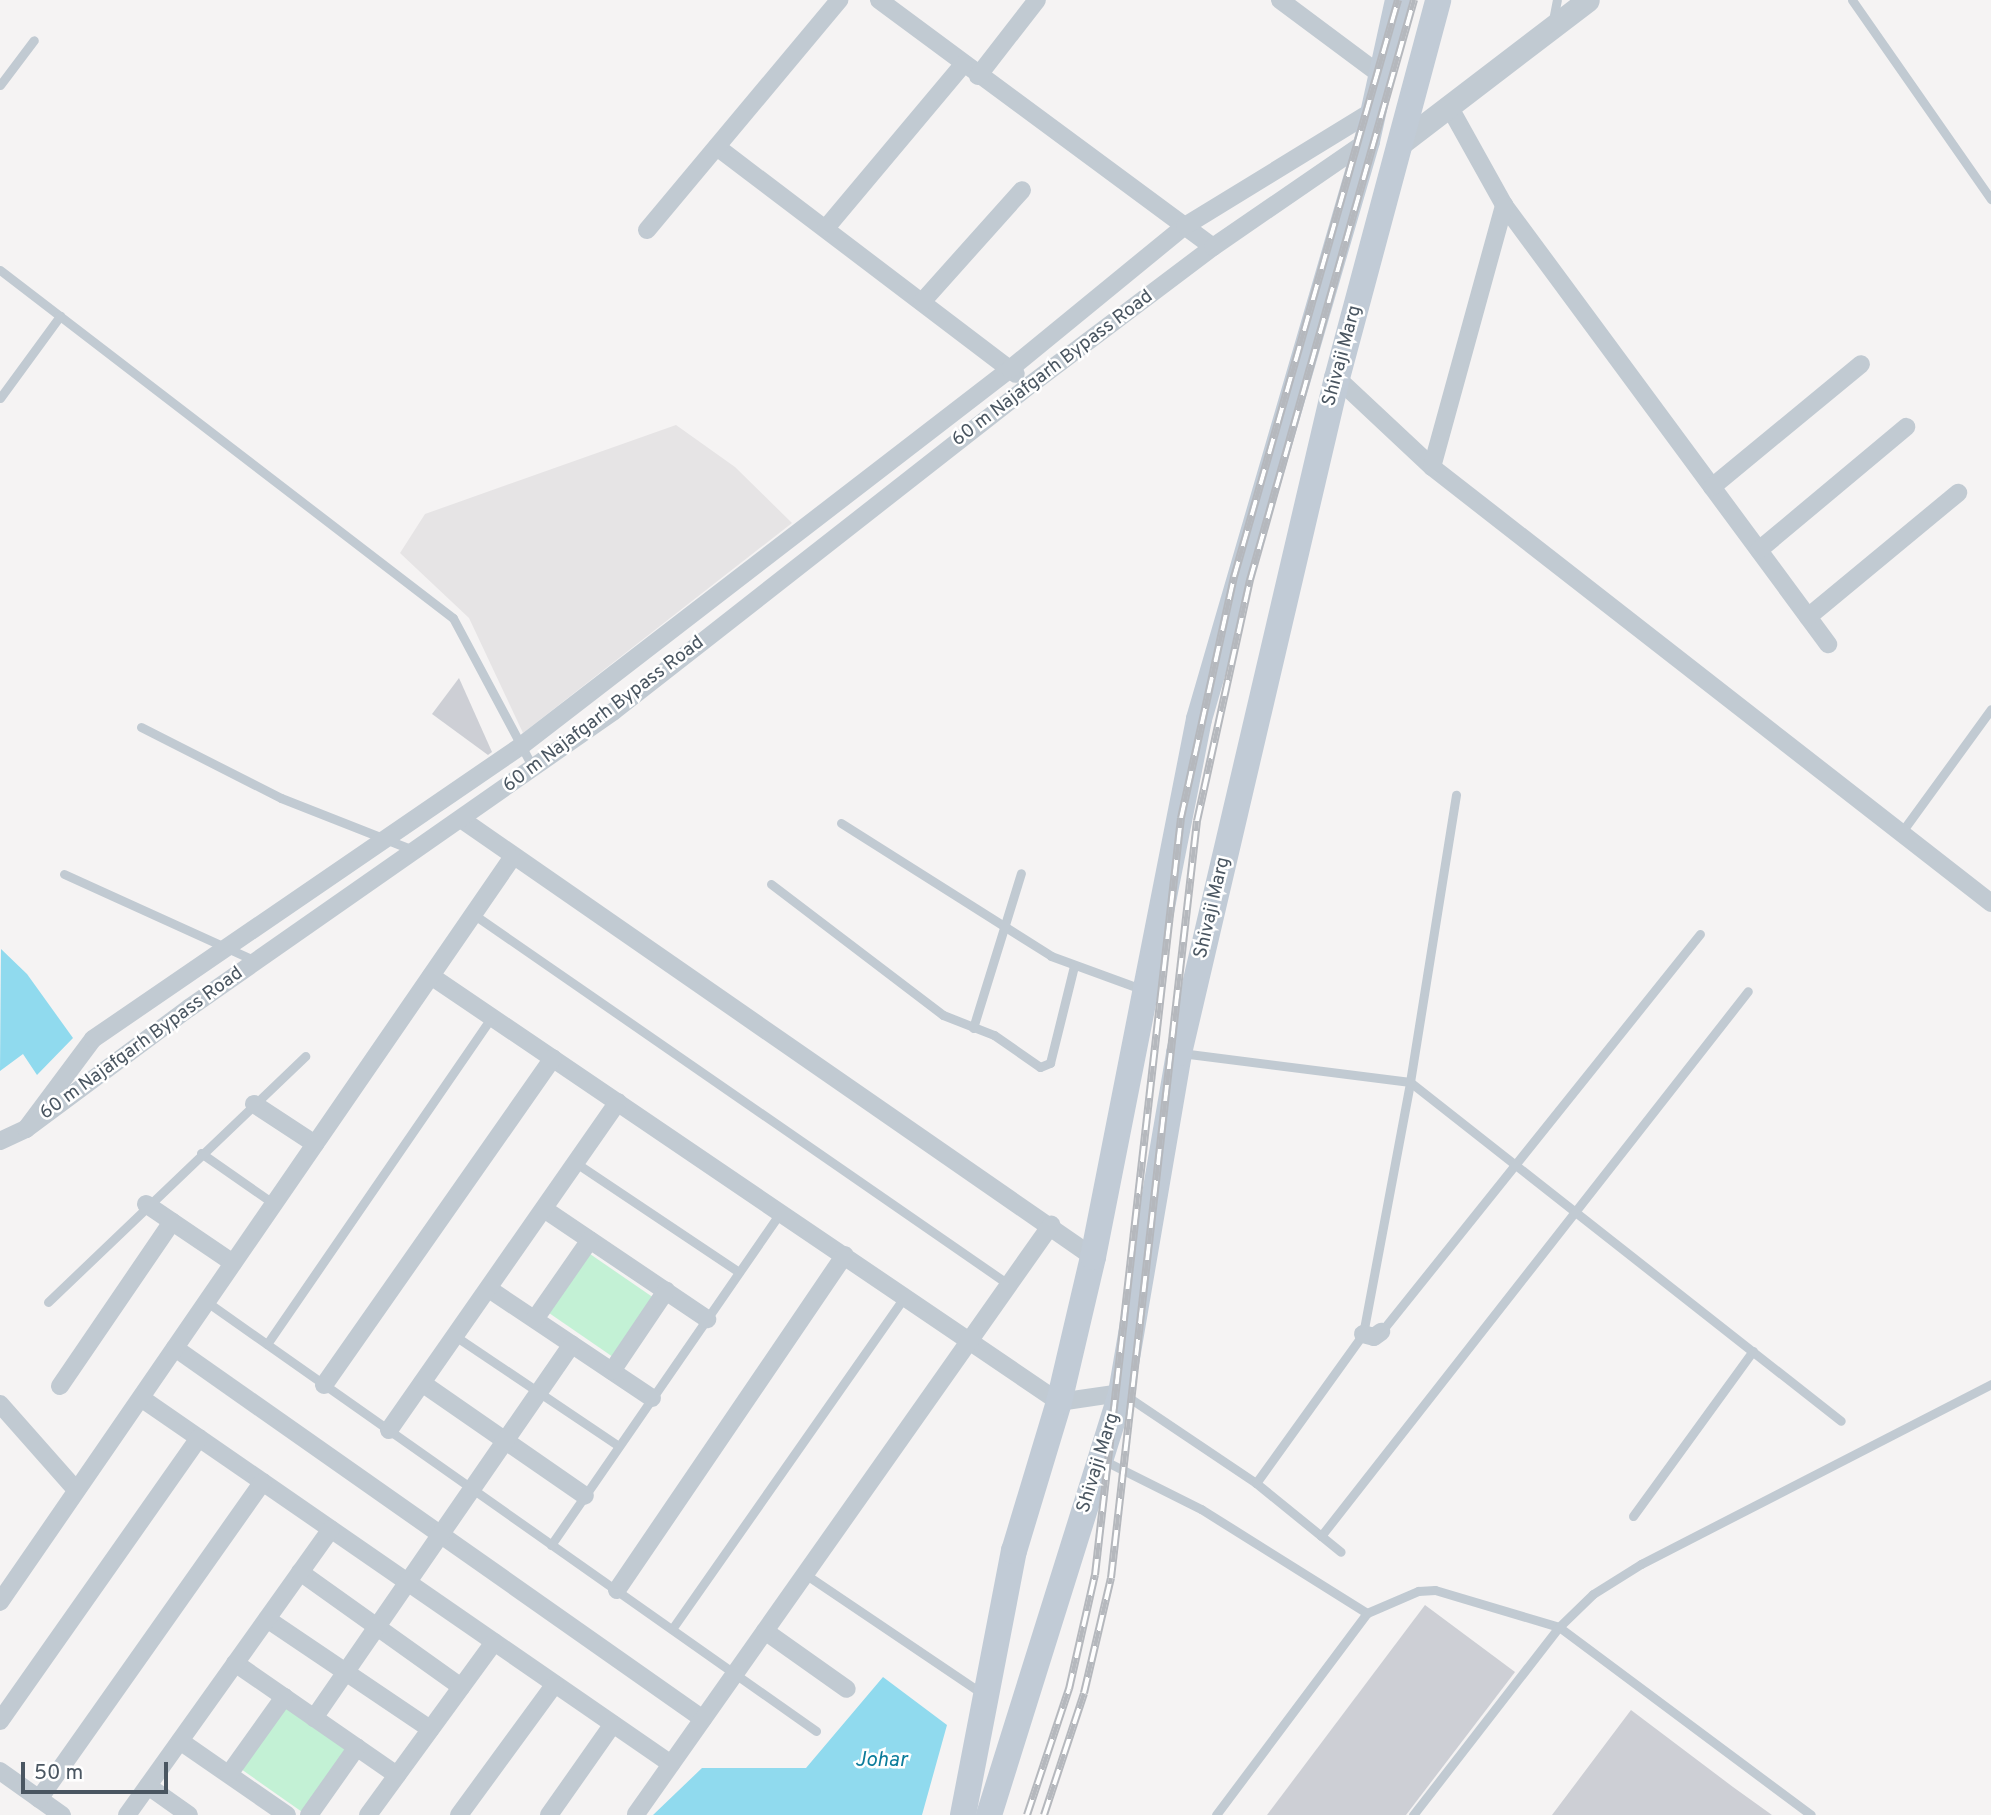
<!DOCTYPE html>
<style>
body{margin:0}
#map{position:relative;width:1991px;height:1815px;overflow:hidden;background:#f5f3f3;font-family:Overpass,sans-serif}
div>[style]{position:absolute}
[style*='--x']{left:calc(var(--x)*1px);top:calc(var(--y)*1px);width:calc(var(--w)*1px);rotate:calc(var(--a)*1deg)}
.education>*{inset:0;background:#e6e4e5}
.green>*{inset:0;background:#c3f1d5}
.water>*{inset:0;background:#90daee}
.building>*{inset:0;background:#cdcfd5}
.service>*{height:9px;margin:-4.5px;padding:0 4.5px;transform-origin:4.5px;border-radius:4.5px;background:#c1cad2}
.minor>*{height:18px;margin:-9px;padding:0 9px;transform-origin:9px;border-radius:9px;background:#c1cad2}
.tertiary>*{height:23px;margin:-11.5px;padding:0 11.5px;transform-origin:11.5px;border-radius:11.5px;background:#c1cad2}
.secondary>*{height:26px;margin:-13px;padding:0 13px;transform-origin:13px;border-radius:13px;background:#c1cbd6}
.rail>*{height:8px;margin-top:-4px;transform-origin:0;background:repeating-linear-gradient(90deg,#fff 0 16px,#b5b8bd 0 32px);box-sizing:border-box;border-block:2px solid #b5b8bd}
span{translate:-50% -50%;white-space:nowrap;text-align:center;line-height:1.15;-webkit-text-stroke:5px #fff;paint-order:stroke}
.street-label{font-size:19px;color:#4a5661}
.water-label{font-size:21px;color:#0c7c9b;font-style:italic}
.scale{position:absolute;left:21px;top:1762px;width:147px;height:32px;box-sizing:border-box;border:4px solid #4a5661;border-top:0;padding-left:9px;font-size:21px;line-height:24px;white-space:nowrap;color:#4a5661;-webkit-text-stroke:5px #fff;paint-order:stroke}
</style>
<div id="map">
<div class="education">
<div style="clip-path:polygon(676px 425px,735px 467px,792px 523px,523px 733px,469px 618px,400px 553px,425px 514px)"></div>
</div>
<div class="green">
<div style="clip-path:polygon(590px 1254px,654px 1298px,613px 1357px,549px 1313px)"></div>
<div style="clip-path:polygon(286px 1704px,350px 1749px,305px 1814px,241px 1769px)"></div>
</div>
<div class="water">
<div style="clip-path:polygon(1px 949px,27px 974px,73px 1038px,37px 1075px,23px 1054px,0 1071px)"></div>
<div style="clip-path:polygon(883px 1677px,947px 1725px,922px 1815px,653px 1815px,702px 1768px,806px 1768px)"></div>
</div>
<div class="building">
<div style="clip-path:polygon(459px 678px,492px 752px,488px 755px,432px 714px)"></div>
<div style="clip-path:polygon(1425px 1605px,1515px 1672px,1406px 1815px,1267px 1815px)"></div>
<div style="clip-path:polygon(1631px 1710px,1733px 1787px,1772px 1815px,1552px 1815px)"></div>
</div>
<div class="service">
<div style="--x:1852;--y:0;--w:243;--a:55.1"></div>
<div style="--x:1553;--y:20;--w:20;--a:-79"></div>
<div style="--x:0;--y:85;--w:56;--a:-52.9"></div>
<div style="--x:0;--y:270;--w:571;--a:37.53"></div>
<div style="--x:453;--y:618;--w:172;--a:61.9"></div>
<div style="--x:0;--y:398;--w:102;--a:-53.8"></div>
<div style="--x:141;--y:727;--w:157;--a:26.9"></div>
<div style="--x:281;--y:798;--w:142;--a:21.5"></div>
<div style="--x:841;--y:823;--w:249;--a:32.3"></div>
<div style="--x:1051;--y:956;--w:99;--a:20.1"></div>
<div style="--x:1901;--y:833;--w:153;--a:-54"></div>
<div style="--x:64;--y:874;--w:211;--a:24.4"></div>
<div style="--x:771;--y:884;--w:216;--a:37.3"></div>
<div style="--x:943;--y:1015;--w:55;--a:21.4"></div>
<div style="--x:994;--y:1035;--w:56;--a:34.8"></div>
<div style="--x:1040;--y:1067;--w:11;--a:-22"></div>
<div style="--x:1050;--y:1063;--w:100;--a:-76.1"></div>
<div style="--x:473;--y:914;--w:650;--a:34.67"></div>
<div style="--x:973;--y:1028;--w:162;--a:-72.8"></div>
<div style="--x:1181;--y:1053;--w:231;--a:7.2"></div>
<div style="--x:1410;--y:1082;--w:548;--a:38.19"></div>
<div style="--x:201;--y:1153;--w:89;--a:34.9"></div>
<div style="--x:576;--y:1163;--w:196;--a:33.8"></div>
<div style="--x:48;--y:1302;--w:356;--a:-43.7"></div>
<div style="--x:207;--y:1302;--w:745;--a:35.16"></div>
<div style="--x:1381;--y:1332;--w:510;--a:-51.29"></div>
<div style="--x:455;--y:1336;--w:197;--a:33.9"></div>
<div style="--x:267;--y:1344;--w:397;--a:-55.5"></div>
<div style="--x:1125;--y:1395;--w:158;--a:33.9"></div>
<div style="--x:1256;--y:1483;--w:109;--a:39.1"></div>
<div style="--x:1103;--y:1460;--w:110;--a:26.6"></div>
<div style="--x:1201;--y:1509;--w:196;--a:32.1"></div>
<div style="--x:1367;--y:1613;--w:252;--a:126.8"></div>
<div style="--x:1256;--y:1483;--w:183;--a:-54.3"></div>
<div style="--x:1363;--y:1334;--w:256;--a:-79.4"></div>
<div style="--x:1410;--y:1082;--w:291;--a:-80.9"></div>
<div style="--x:1633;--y:1516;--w:204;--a:-54"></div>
<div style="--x:1321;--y:1536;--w:692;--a:-51.92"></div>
<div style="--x:551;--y:1545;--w:405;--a:-55.4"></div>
<div style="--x:805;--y:1574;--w:215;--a:34"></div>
<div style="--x:1367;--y:1613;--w:56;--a:-23.3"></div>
<div style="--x:1418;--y:1591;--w:17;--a:-3"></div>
<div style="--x:1435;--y:1590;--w:129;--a:16.6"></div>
<div style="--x:1559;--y:1627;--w:314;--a:36.7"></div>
<div style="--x:672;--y:1629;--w:406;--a:-55"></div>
<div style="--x:1413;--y:1815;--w:238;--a:-52.2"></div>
<div style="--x:1559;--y:1627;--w:47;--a:-44.1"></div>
<div style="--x:1593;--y:1594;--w:57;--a:-32"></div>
<div style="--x:1641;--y:1564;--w:394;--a:-27.2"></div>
</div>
<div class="minor">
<div style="--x:879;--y:0;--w:415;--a:36.5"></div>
<div style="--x:1280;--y:0;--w:127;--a:36.7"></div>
<div style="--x:978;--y:76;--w:96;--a:-52.2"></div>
<div style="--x:1450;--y:108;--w:111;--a:60.9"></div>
<div style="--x:1504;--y:205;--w:546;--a:53.57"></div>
<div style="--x:717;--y:147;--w:375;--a:37.2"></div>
<div style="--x:826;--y:228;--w:213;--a:-50"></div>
<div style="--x:647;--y:230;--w:300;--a:-50.1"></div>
<div style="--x:922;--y:302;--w:150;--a:-48.2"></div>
<div style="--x:1337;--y:378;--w:130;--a:43.1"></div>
<div style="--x:1432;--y:467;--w:709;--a:37.95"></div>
<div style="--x:1432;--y:467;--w:272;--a:-74.6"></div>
<div style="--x:1712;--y:487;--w:193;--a:-39.5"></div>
<div style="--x:1759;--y:550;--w:192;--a:-39.9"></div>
<div style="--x:1808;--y:617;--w:195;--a:-39.6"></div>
<div style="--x:461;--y:819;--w:769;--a:34.72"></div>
<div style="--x:431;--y:976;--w:759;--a:34.15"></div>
<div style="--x:1059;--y:1402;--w:63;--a:-8.3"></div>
<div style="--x:254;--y:1104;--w:73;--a:33.3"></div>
<div style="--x:26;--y:1129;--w:112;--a:-53.3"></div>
<div style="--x:93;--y:1039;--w:519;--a:-34.39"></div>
<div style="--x:521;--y:746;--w:617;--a:-37.63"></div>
<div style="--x:1010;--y:369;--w:226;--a:-39.3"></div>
<div style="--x:1185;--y:226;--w:222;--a:-31.5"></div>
<div style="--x:0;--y:1141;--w:29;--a:-25"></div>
<div style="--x:26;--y:1129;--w:203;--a:-36.6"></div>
<div style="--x:189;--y:1008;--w:518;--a:-34.95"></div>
<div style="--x:614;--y:711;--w:529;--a:-38.08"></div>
<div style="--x:1030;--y:385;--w:229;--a:-37"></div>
<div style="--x:1213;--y:247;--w:187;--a:-34.5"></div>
<div style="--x:146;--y:1204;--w:105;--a:34.1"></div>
<div style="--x:544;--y:1209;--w:197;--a:34"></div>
<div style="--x:489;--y:1289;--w:196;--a:33.8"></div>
<div style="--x:535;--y:1319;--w:96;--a:-55.2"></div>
<div style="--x:1363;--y:1334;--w:11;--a:15"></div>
<div style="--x:1374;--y:1337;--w:9;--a:-36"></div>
<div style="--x:175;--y:1348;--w:645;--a:35.09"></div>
<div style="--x:612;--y:1371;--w:97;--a:-56"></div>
<div style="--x:422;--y:1383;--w:198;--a:34.7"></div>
<div style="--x:324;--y:1385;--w:399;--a:-55"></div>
<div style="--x:60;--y:1386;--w:199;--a:-55.7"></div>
<div style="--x:141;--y:1398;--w:644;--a:34.63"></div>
<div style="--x:0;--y:1404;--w:115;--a:48.5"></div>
<div style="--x:389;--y:1430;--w:400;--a:-55.1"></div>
<div style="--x:300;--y:1572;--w:198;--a:35.5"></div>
<div style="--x:617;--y:1590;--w:405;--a:-55.8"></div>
<div style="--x:0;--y:1602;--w:903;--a:-55.47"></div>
<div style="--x:267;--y:1619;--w:197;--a:34"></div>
<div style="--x:765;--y:1631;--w:100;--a:35.3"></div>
<div style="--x:235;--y:1663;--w:197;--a:34.7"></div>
<div style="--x:314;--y:1718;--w:454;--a:-55.4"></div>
<div style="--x:0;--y:1721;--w:346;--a:-54.9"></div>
<div style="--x:180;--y:1741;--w:130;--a:34.7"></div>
<div style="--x:0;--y:1771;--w:76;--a:35.4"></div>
<div style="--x:229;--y:1774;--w:95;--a:-54.5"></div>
<div style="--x:148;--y:1786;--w:50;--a:35.3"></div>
<div style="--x:39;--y:1799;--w:388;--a:-54.8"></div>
<div style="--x:636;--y:1814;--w:721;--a:-54.83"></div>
<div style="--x:127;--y:1815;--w:351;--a:-54.5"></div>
<div style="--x:309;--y:1815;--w:83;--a:-54.8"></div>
<div style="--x:368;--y:1815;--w:214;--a:-53.9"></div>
<div style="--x:459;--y:1815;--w:162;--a:-53.8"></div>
<div style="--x:549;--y:1815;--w:111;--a:-54.9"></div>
</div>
<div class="tertiary">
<div style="--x:1401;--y:143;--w:235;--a:-37.4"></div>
</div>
<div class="secondary">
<div style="--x:963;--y:1815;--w:269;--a:-79.1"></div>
<div style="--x:1014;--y:1551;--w:156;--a:-73.2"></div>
<div style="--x:1059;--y:1402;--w:149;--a:-76.8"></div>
<div style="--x:1093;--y:1257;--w:548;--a:-78.85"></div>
<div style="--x:1199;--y:719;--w:602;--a:-73.79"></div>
<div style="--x:1367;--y:141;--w:144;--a:-77.6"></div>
<div style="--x:989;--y:1815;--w:442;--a:-72.6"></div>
<div style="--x:1121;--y:1393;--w:345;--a:-80.3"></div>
<div style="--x:1179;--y:1053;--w:693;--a:-76.83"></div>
<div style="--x:1337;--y:378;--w:391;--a:-75"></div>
</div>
<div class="rail">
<div style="--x:1027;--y:1815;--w:133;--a:-71.6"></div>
<div style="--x:1069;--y:1689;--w:117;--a:-77.2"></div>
<div style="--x:1095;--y:1575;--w:762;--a:-83.52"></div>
<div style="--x:1181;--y:818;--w:247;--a:-77.6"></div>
<div style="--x:1234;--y:577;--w:600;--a:-74.13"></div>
<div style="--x:1044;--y:1815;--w:128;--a:-71.8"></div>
<div style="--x:1084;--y:1693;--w:118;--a:-76.8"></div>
<div style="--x:1111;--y:1578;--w:762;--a:-83.52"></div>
<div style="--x:1197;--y:821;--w:247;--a:-77.6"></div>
<div style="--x:1250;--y:580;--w:603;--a:-74.21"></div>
</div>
<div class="street-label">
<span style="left:1343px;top:356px;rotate:-75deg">Shivaji Marg</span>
<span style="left:1053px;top:369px;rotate:-37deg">60 m Najafgarh Bypass Road</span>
<span style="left:604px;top:715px;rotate:-37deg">60 m Najafgarh Bypass Road</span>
<span style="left:1213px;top:908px;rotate:-77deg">Shivaji Marg</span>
<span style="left:142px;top:1044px;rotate:-36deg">60 m Najafgarh Bypass Road</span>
<span style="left:1099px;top:1463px;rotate:-73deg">Shivaji Marg</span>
</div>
<div class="water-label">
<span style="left:881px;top:1761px">Johar</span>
</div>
<div class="scale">50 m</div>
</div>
